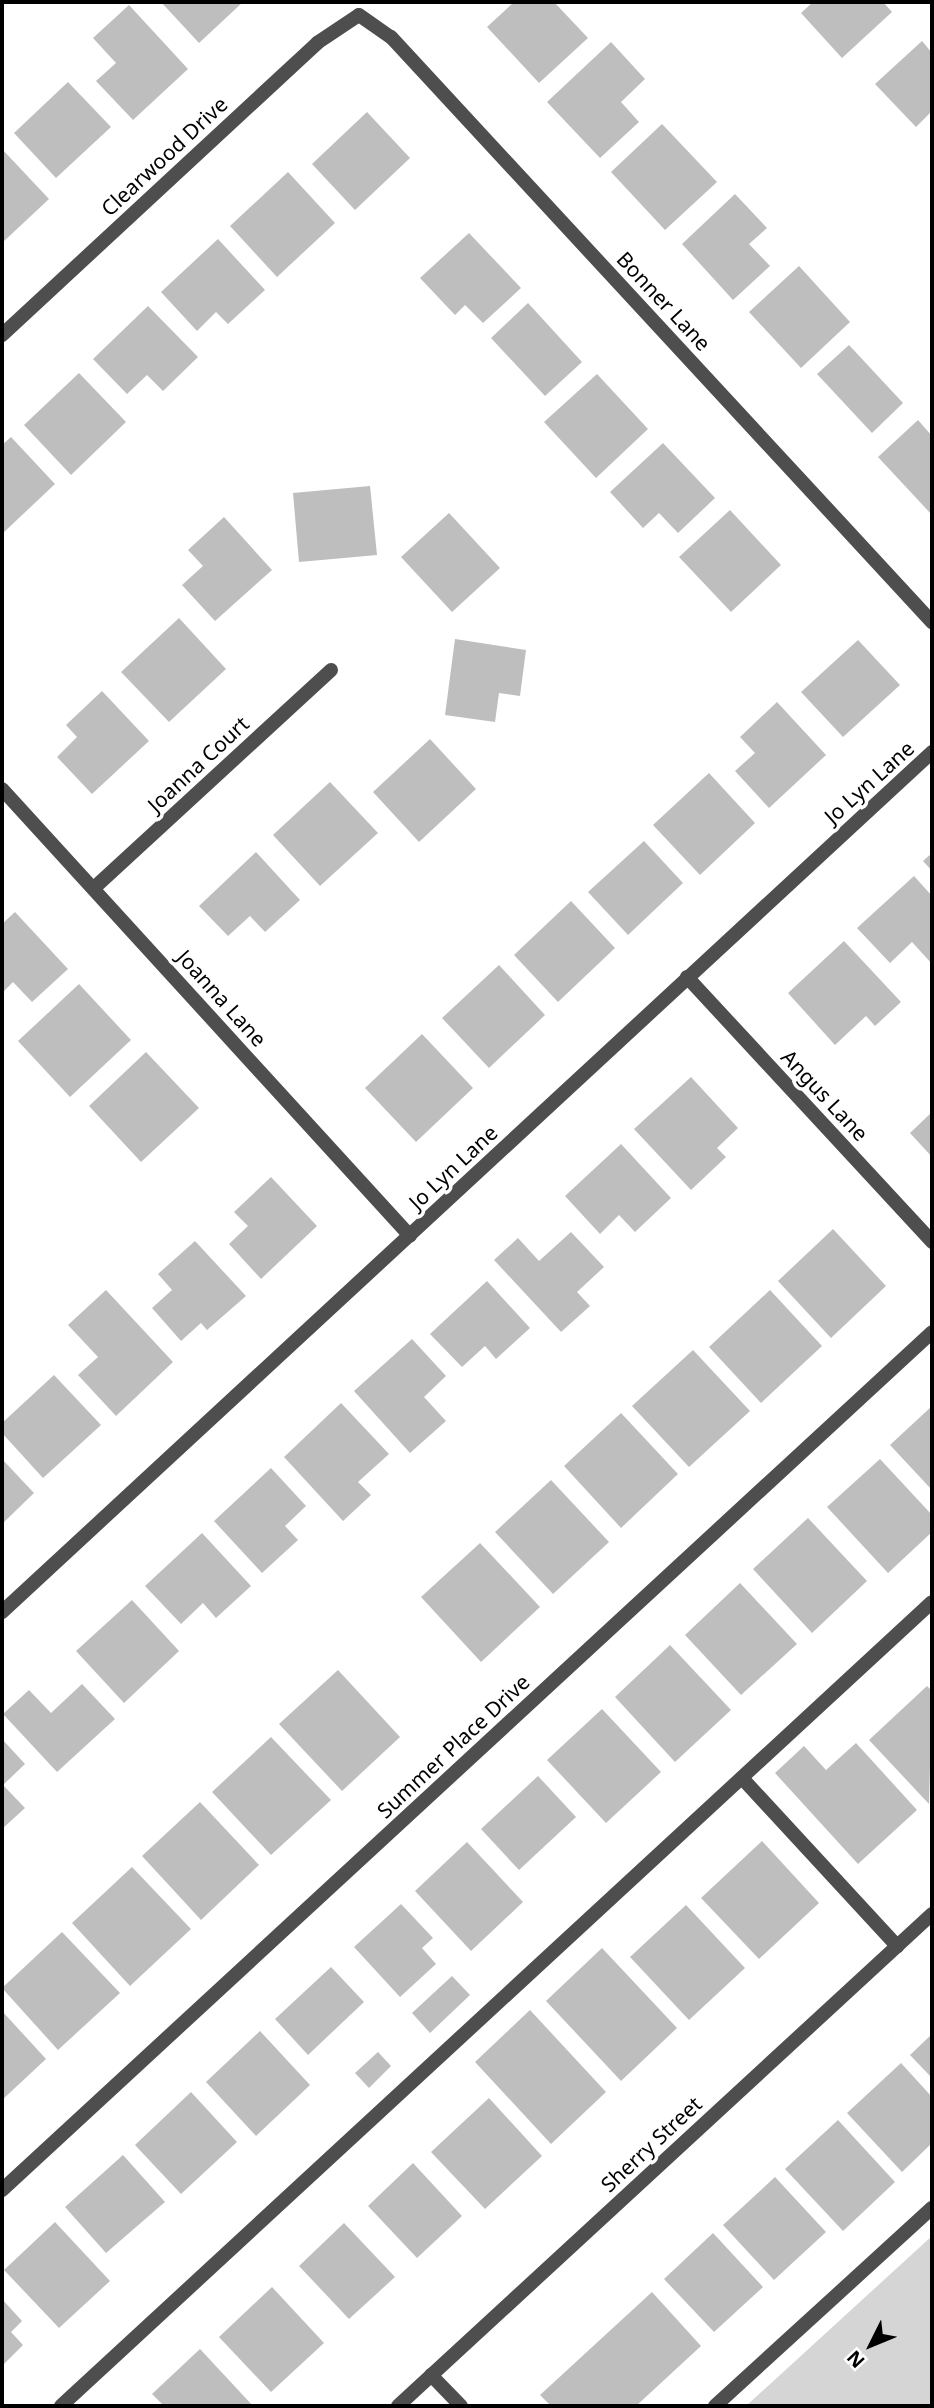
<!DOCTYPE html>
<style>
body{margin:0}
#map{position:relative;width:934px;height:2408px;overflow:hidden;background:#fff;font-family:"Noto Sans",sans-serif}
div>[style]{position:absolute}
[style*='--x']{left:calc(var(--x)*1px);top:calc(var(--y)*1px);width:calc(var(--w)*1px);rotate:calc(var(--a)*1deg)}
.green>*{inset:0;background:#d5d5d5}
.building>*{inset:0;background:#bebebe}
.lane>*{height:14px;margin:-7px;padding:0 7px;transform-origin:7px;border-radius:7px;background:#4e4e4e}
.street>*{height:14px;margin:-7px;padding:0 7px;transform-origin:7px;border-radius:7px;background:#4e4e4e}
span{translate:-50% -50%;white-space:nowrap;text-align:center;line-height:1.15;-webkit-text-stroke:7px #fff;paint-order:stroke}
.street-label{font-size:21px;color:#000}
.frame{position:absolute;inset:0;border:4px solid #000;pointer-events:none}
.north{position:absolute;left:836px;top:2310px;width:70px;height:70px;-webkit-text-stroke:5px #fff;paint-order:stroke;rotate:227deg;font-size:19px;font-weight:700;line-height:28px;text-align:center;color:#000}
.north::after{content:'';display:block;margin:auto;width:24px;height:32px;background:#000;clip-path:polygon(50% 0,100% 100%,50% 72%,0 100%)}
</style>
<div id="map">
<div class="green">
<i style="clip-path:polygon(932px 2236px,932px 2406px,746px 2406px)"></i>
</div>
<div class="building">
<i style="clip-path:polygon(161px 2px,243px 2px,199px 43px)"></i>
<i style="clip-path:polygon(514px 2px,554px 2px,588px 38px,539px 83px,487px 27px)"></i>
<i style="clip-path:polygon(813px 2px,883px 2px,892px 12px,842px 58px,801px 13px)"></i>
<i style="clip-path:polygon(129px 5px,188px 69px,133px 120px,96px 81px,116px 63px,93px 38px)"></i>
<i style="clip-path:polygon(922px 41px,932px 53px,932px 111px,916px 127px,875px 84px)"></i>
<i style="clip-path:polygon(611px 42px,645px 79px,621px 102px,639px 122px,600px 158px,547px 102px)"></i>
<i style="clip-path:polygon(68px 82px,111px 127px,56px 178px,14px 133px)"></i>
<i style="clip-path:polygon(367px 112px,410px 158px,355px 210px,312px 164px)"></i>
<i style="clip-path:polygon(662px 124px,717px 182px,665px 230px,611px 172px)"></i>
<i style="clip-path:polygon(2px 149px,49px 199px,2px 243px)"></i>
<i style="clip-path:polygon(288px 172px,335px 223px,277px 277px,230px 226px)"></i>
<i style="clip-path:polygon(735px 194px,767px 228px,749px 244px,770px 266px,733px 300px,682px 244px)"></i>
<i style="clip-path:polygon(469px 233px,521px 288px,483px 323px,465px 305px,455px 315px,420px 278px)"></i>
<i style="clip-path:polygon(218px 239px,265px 290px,228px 324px,216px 312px,197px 331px,161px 292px)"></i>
<i style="clip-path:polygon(799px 266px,850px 322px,801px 368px,749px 312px)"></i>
<i style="clip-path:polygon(528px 303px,582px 362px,545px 396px,491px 338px)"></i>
<i style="clip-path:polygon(148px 306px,198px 357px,163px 391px,147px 375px,127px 394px,93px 359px)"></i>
<i style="clip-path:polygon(849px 345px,903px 403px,872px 433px,817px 374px)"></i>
<i style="clip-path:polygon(79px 373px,126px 422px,71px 475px,24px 425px)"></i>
<i style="clip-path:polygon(597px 374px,648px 429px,596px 478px,544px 422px)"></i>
<i style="clip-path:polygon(918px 420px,932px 436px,932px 515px,878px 457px)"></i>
<i style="clip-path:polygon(11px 437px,55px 484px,2px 534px,2px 445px)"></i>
<i style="clip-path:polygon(663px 443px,715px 498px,678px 533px,659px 513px,643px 528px,610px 492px)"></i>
<i style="clip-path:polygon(370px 486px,377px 555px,299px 562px,293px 493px)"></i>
<i style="clip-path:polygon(730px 510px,781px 565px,731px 612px,679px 557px)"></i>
<i style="clip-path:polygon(449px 513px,500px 568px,452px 612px,401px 557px)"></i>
<i style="clip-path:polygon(224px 517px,272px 570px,215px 621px,182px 585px,203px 566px,188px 550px)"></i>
<i style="clip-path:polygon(179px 618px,226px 669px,169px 722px,121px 672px)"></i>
<i style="clip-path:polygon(455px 639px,526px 650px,520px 696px,499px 693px,495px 722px,445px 715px)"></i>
<i style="clip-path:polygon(858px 640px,900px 685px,843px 737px,801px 692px)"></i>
<i style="clip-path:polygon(102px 691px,149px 741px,92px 794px,57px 757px,77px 737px,66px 725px)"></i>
<i style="clip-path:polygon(777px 702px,826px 755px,769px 808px,735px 771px,755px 753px,740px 737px)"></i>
<i style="clip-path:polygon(430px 739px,476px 789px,419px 842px,373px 792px)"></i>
<i style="clip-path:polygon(709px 773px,755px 823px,700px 875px,653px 825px)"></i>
<i style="clip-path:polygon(330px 782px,378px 833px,320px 886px,273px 835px)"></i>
<i style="clip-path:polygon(644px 841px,683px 883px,628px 935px,588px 892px)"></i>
<i style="clip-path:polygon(256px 852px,300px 900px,265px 932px,250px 916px,228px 936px,199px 906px)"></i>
<i style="clip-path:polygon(932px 853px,932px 871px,923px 861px)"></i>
<i style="clip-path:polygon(914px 876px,932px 896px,932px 964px,912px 942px,890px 963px,857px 928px)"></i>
<i style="clip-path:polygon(571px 901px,615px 948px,558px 1002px,514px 955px)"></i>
<i style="clip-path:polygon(15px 912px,68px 969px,32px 1002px,13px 982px,2px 993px,2px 924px)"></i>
<i style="clip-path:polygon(844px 941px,901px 1002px,875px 1026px,866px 1016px,835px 1045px,788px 993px)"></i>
<i style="clip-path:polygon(499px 965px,545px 1015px,489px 1068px,442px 1018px)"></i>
<i style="clip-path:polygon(79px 984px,131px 1040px,70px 1097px,18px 1041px)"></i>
<i style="clip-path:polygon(422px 1034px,473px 1088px,416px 1142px,365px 1088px)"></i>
<i style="clip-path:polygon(146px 1052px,199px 1108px,141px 1162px,89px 1106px)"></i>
<i style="clip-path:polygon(691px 1077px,738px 1128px,717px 1148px,726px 1157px,691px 1190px,634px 1129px)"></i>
<i style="clip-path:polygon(932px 1112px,932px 1157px,910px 1133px)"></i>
<i style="clip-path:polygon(621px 1144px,671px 1198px,635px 1232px,619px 1215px,600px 1234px,565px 1196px)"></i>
<i style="clip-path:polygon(271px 1177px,317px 1226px,261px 1279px,229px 1244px,248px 1226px,234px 1212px)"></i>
<i style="clip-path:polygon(833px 1229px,886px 1286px,831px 1338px,778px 1281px)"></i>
<i style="clip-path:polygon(571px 1232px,604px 1267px,577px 1292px,590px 1306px,561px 1332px,494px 1260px,518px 1238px,539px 1261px)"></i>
<i style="clip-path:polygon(195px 1241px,246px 1296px,207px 1330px,201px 1323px,181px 1341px,152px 1308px,172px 1290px,158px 1274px)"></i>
<i style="clip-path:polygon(487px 1281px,530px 1328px,496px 1359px,485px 1346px,462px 1367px,430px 1334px)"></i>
<i style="clip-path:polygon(106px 1290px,173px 1362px,116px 1416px,78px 1375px,98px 1357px,68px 1325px)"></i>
<i style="clip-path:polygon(770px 1290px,822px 1346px,761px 1403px,709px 1347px)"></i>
<i style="clip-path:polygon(412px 1339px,446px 1376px,424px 1397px,446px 1421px,410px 1453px,354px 1391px)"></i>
<i style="clip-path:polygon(693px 1350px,750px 1411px,689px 1467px,632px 1406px)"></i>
<i style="clip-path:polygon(54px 1375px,101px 1425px,43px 1478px,2px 1433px,2px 1423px)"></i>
<i style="clip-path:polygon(341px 1403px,389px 1454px,358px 1482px,371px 1495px,343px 1521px,284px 1457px)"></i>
<i style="clip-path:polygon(932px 1406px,932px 1490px,890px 1445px)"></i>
<i style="clip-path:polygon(621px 1413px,678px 1474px,621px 1528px,564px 1466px)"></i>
<i style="clip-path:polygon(2px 1459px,34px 1493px,2px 1524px)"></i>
<i style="clip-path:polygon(880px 1459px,932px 1515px,932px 1532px,888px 1573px,827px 1507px)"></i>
<i style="clip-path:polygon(271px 1468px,306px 1506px,285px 1526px,298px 1540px,262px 1573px,214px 1521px)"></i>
<i style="clip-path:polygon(551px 1480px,609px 1542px,553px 1594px,495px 1532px)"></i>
<i style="clip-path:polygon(808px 1518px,867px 1581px,812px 1633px,753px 1569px)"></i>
<i style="clip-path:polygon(202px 1533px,251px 1586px,216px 1618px,203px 1603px,181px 1624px,145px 1586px)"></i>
<i style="clip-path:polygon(480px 1543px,540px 1607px,481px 1662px,421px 1597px)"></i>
<i style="clip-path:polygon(740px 1583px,797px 1644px,741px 1695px,685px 1635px)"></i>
<i style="clip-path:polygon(132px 1600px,179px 1651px,124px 1703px,76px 1651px)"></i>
<i style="clip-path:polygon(670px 1645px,731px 1710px,675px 1762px,615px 1697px)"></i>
<i style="clip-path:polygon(338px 1670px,400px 1737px,342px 1791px,279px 1724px)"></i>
<i style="clip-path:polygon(82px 1684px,115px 1719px,57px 1772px,3px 1714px,29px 1690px,51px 1713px)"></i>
<i style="clip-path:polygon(927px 1686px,932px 1691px,929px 1804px,869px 1740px)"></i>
<i style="clip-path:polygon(602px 1709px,661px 1772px,606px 1823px,547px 1760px)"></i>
<i style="clip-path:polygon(271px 1737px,331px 1800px,271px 1855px,212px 1792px)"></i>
<i style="clip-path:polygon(2px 1739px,25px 1764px,3px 1785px,25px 1808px,2px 1829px)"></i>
<i style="clip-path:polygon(856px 1743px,917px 1810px,858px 1864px,775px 1773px,804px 1746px,826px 1770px)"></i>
<i style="clip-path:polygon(538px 1776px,576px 1817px,519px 1870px,481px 1829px)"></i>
<i style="clip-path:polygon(200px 1802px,259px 1865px,201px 1920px,142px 1856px)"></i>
<i style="clip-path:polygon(762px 1841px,819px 1903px,759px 1959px,701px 1898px)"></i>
<i style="clip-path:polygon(467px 1842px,523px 1902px,471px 1951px,415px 1891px)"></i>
<i style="clip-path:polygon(132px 1867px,191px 1929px,130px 1986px,72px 1923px)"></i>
<i style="clip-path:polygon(401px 1904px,433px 1938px,422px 1948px,436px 1964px,400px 1997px,354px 1947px)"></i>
<i style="clip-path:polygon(686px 1905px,745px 1968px,689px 2020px,630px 1957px)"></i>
<i style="clip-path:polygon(62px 1932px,120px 1993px,58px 2050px,2px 1988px)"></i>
<i style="clip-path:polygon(602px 1948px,677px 2028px,621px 2081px,546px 2001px)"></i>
<i style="clip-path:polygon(331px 1967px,364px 2002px,308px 2055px,275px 2019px)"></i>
<i style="clip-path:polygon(452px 1976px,470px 1995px,430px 2033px,412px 2013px)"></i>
<i style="clip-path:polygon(530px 2010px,606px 2092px,551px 2144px,475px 2062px)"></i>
<i style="clip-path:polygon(2px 2011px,46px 2059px,2px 2100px)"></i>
<i style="clip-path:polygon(260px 2031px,310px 2085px,256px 2136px,206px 2082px)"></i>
<i style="clip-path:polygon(932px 2034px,932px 2078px,910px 2055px)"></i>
<i style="clip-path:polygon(378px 2052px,391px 2066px,369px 2088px,355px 2073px)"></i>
<i style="clip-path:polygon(901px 2063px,932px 2097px,932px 2143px,902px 2172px,847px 2113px)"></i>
<i style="clip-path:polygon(191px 2092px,237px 2142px,181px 2194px,135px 2145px)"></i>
<i style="clip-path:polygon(489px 2098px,542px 2156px,485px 2209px,431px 2152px)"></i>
<i style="clip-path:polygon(838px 2120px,895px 2182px,843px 2231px,785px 2169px)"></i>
<i style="clip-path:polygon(123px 2155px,165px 2202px,106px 2253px,65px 2207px)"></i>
<i style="clip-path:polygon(413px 2163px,462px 2216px,417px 2258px,368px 2206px)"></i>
<i style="clip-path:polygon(775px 2177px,826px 2232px,774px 2280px,723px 2225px)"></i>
<i style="clip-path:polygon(55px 2222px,110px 2281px,59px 2328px,4px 2270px)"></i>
<i style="clip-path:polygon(344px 2223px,395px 2277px,349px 2319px,299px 2266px)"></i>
<i style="clip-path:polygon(713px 2233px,763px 2287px,714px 2332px,664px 2279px)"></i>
<i style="clip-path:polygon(272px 2287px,324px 2343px,271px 2392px,219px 2337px)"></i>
<i style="clip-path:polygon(652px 2292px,701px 2346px,636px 2406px,551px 2406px,540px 2395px)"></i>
<i style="clip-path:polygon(2px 2299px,22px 2321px,11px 2332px,23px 2345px,2px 2366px)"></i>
<i style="clip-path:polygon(200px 2349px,253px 2406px,164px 2406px,152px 2394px)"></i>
</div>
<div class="lane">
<i style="--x:742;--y:1778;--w:229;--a:47.3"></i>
<i style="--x:61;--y:2406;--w:1185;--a:-42.71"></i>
<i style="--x:715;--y:2406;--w:294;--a:-42.4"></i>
</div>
<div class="street">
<i style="--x:2;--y:335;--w:430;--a:-42.8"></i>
<i style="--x:317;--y:43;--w:50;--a:-33.7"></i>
<i style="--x:359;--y:15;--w:39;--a:35"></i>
<i style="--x:391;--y:37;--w:797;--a:47.24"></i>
<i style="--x:2;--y:789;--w:605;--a:47.61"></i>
<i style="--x:94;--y:888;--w:322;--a:-42.6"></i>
<i style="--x:687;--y:977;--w:361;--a:47.2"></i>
<i style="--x:2;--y:1612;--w:1267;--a:-42.76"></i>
<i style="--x:2;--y:2190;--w:1265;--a:-42.69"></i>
<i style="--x:431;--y:2375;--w:43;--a:45.9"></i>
<i style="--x:398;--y:2406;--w:726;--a:-42.66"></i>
</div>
<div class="street-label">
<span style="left:164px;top:156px;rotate:-43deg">Clearwood Drive</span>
<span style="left:664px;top:301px;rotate:47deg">Bonner Lane</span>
<span style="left:198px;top:764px;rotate:-43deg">Joanna Court</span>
<span style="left:869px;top:782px;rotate:-42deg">Jo Lyn Lane</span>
<span style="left:222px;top:998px;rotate:48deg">Joanna Lane</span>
<span style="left:825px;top:1095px;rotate:47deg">Angus Lane</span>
<span style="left:453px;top:1167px;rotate:-43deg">Jo Lyn Lane</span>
<span style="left:453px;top:1746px;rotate:-43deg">Summer Place Drive</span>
<span style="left:651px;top:2144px;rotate:-43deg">Sherry Street</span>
</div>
<div class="frame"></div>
<div class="north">N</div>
</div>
